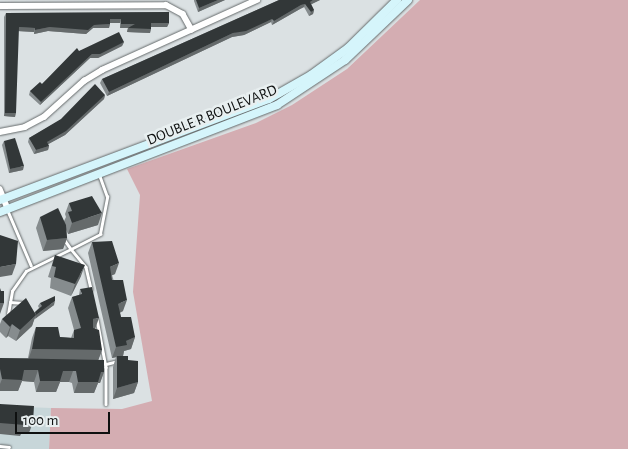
<!DOCTYPE html>
<style>
body{margin:0}
#map{position:relative;width:628px;height:449px;overflow:hidden;background:#dbe1e3;font-family:"Alegreya Sans",sans-serif}
div>[style]{position:absolute}
[style*='--x']{left:calc(var(--x)*1px);top:calc(var(--y)*1px);width:calc(var(--w)*1px);rotate:calc(var(--a)*1deg)}
.built>*{inset:0;background:#c7d6d9}
.green>*{inset:0;background:#d4adb2}
.roads{filter:drop-shadow(0 0 1px #656a6b) drop-shadow(0 0 1px #656a6b)}
.lane>*{height:2.5px;margin:-1.25px;padding:0 1.25px;transform-origin:1.25px;border-radius:1.25px;background:#fff}
.street>*{height:5.5px;margin:-2.75px;padding:0 2.75px;transform-origin:2.75px;border-radius:2.75px;background:#fff}
.secondary>*{height:8px;margin:-4px;padding:0 4px;transform-origin:4px;border-radius:4px;background:#d5f5fb}
.wall>*{inset:0;background:#868c8e}
.shaded-wall>*{inset:0;background:#656a6b}
.building>*{inset:0;background:#323738}
span{translate:-50% -50%;white-space:nowrap;text-align:center;line-height:1.15;-webkit-text-stroke:5px #e8eff0;paint-order:stroke}
.street-label{font-size:15px;color:#0e1010}
.scale{position:absolute;left:15px;top:412px;width:95px;height:22px;box-sizing:border-box;border:2px solid #0e1010;border-top:0;padding-left:6px;font-size:15px;line-height:18px;white-space:nowrap;color:#0e1010;-webkit-text-stroke:4px #e8eff0;paint-order:stroke}
</style>
<div id="map">
<div class="built">
<i style="clip-path:polygon(0 406px,51px 408px,49px 449px,0 449px)"></i>
</div>
<div class="green">
<i style="clip-path:polygon(420px 0,628px 0,628px 449px,49px 449px,51px 408px,122px 409px,152px 401px,133px 292px,140px 195px,127px 169px,256px 123px,292px 105px,347px 69px)"></i>
</div>
<div class="roads">
<div class="lane">
<i style="--x:8;--y:211;--w:59;--a:66.9"></i>
<i style="--x:64;--y:239;--w:12;--a:55"></i>
<i style="--x:71;--y:249;--w:33;--a:-27"></i>
<i style="--x:100;--y:234;--w:38;--a:-79"></i>
<i style="--x:107;--y:197;--w:23;--a:-110"></i>
<i style="--x:10;--y:302;--w:13;--a:4"></i>
<i style="--x:8;--y:314;--w:23;--a:-80"></i>
<i style="--x:12;--y:291;--w:24;--a:-55"></i>
<i style="--x:26;--y:271;--w:50;--a:-26.1"></i>
<i style="--x:71;--y:249;--w:23;--a:50"></i>
<i style="--x:86;--y:267;--w:23;--a:77"></i>
<i style="--x:97;--y:319;--w:49;--a:79.4"></i>
<i style="--x:106;--y:367;--w:37;--a:90"></i>
<i style="--x:106;--y:364;--w:12;--a:-14"></i>
<i style="--x:0;--y:446;--w:9;--a:6"></i>
</div>
<div class="street">
<i style="--x:0;--y:6;--w:166;--a:-0.3"></i>
<i style="--x:166;--y:5;--w:19;--a:28"></i>
<i style="--x:183;--y:14;--w:18;--a:61"></i>
<i style="--x:0;--y:132;--w:25;--a:-11"></i>
<i style="--x:25;--y:127;--w:21;--a:-28"></i>
<i style="--x:44;--y:117;--w:54;--a:-42"></i>
<i style="--x:84;--y:81;--w:21;--a:-31"></i>
<i style="--x:102;--y:70;--w:170;--a:-24.3"></i>
<i style="--x:0;--y:189;--w:22;--a:68"></i>
</div>
<div class="secondary">
<i style="--x:0;--y:200;--w:287;--a:-20.6"></i>
<i style="--x:269;--y:99;--w:48;--a:-29.7"></i>
<i style="--x:311;--y:75;--w:46;--a:-36.1"></i>
<i style="--x:348;--y:48;--w:69;--a:-44.4"></i>
<i style="--x:0;--y:212;--w:297;--a:-21.1"></i>
<i style="--x:277;--y:105;--w:82;--a:-33.5"></i>
<i style="--x:345;--y:60;--w:87;--a:-43.6"></i>
</div>
</div>
<div class="wall">
<i style="clip-path:polygon(194px 0,225px 0,198px 12px,194px 1px)"></i>
<i style="clip-path:polygon(279px 0,320px 0,311px 4px,314px 10px,313px 14px,309px 16px,304px 7px,300px 9px,272px 25px,271px 22px,244px 35px,232px 37px,107px 96px,100px 83px,102px 79px)"></i>
<i style="clip-path:polygon(169px 12px,169px 23px,167px 27px,151px 27px,150px 33px,127px 32px,128px 28px,120px 28px,120px 23px,110px 23px,109px 28px,93px 28px,86px 34px,48px 31px,34px 34px,34px 32px,18px 31px,15px 117px,4px 116px,4px 17px,6px 13px)"></i>
<i style="clip-path:polygon(124px 42px,122px 46px,98px 58px,90px 58px,40px 105px,29px 95px,30px 91px,42px 84px,79px 51px)"></i>
<i style="clip-path:polygon(105px 95px,104px 99px,65px 135px,48px 144px,49px 146px,48px 150px,34px 154px,28px 142px,29px 138px)"></i>
<i style="clip-path:polygon(4px 141px,23px 170px,9px 173px,2px 145px)"></i>
<i style="clip-path:polygon(69px 203px,98px 225px,68px 234px,66px 230px,67px 238px,63px 249px,43px 251px,36px 228px,40px 217px,64px 221px,66px 217px,65px 214px)"></i>
<i style="clip-path:polygon(92px 242px,115px 274px,112px 275px,123px 311px,120px 313px,121px 317px,135px 337px,131px 349px,124px 351px,123px 356px,128px 360px,138px 382px,134px 393px,113px 399px,113px 367px,116px 357px,112px 358px,88px 253px)"></i>
<i style="clip-path:polygon(55px 255px,81px 276px,71px 296px,50px 288px,51px 278px,48px 277px)"></i>
<i style="clip-path:polygon(80px 289px,102px 350px,98px 360px,104px 372px,100px 383px,98px 383px,94px 393px,74px 393px,72px 383px,69px 382px,60px 382px,56px 392px,36px 392px,34px 382px,22px 381px,18px 391px,0 391px,0 358px,28px 358px,32px 338px,36px 327px,60px 337px,71px 338px,74px 330px,68px 308px,72px 297px,79px 295px)"></i>
<i style="clip-path:polygon(40px 303px,54px 305px,34px 319px,32px 326px,16px 341px,8px 336px,6px 338px,0 332px,0 324px,2px 319px,35px 312px,39px 308px,38px 306px)"></i>
</div>
<div class="shaded-wall">
<i style="clip-path:polygon(218px 0,225px 0,198px 12px,199px 8px)"></i>
<i style="clip-path:polygon(313px 0,320px 0,308px 6px,310px 2px)"></i>
<i style="clip-path:polygon(305px 4px,304px 7px,300px 9px,272px 25px,274px 21px,301px 5px)"></i>
<i style="clip-path:polygon(314px 10px,313px 14px,309px 16px,311px 12px)"></i>
<i style="clip-path:polygon(110px 19px,121px 19px,120px 23px,109px 23px)"></i>
<i style="clip-path:polygon(272px 19px,271px 22px,244px 35px,232px 37px,107px 96px,109px 92px,233px 33px)"></i>
<i style="clip-path:polygon(151px 23px,169px 23px,167px 27px,150px 27px)"></i>
<i style="clip-path:polygon(110px 24px,109px 28px,93px 28px,86px 34px,48px 31px,34px 34px,35px 30px,50px 27px)"></i>
<i style="clip-path:polygon(121px 24px,135px 24px,151px 29px,150px 33px,127px 32px,128px 28px,120px 28px)"></i>
<i style="clip-path:polygon(19px 27px,35px 28px,34px 32px,17px 31px)"></i>
<i style="clip-path:polygon(124px 42px,122px 46px,98px 58px,90px 58px,40px 105px,41px 102px,92px 54px)"></i>
<i style="clip-path:polygon(105px 95px,104px 99px,65px 135px,45px 146px,47px 142px)"></i>
<i style="clip-path:polygon(5px 113px,16px 113px,15px 117px,4px 116px)"></i>
<i style="clip-path:polygon(49px 146px,48px 150px,34px 154px,36px 150px)"></i>
<i style="clip-path:polygon(24px 166px,23px 170px,9px 173px,10px 169px)"></i>
<i style="clip-path:polygon(102px 213px,98px 225px,68px 234px,72px 223px)"></i>
<i style="clip-path:polygon(67px 238px,63px 249px,43px 251px,47px 240px)"></i>
<i style="clip-path:polygon(119px 263px,115px 274px,106px 278px,110px 267px)"></i>
<i style="clip-path:polygon(16px 264px,12px 275px,0 277px,0 267px)"></i>
<i style="clip-path:polygon(85px 265px,81px 276px,71px 296px,75px 284px)"></i>
<i style="clip-path:polygon(127px 300px,123px 311px,114px 315px,118px 304px)"></i>
<i style="clip-path:polygon(55px 301px,54px 305px,35px 319px,36px 315px)"></i>
<i style="clip-path:polygon(0 303px,4px 303px,0 314px)"></i>
<i style="clip-path:polygon(36px 315px,32px 326px,16px 341px,20px 330px)"></i>
<i style="clip-path:polygon(99px 318px,95px 329px,89px 330px,93px 319px)"></i>
<i style="clip-path:polygon(12px 324px,8px 336px,6px 338px,10px 327px)"></i>
<i style="clip-path:polygon(135px 337px,131px 349px,124px 351px,123px 356px,112px 358px,116px 347px,126px 341px)"></i>
<i style="clip-path:polygon(32px 349px,102px 350px,98px 361px,28px 360px)"></i>
<i style="clip-path:polygon(24px 370px,38px 370px,34px 382px,22px 381px,18px 391px,0 391px,0 384px,2px 379px)"></i>
<i style="clip-path:polygon(63px 371px,73px 371px,69px 382px,60px 382px,56px 392px,36px 392px,40px 381px)"></i>
<i style="clip-path:polygon(101px 372px,104px 372px,100px 383px,98px 383px,94px 393px,74px 393px,78px 382px)"></i>
<i style="clip-path:polygon(138px 382px,134px 393px,113px 399px,117px 388px)"></i>
<i style="clip-path:polygon(25px 421px,33px 422px,29px 433px,22px 432px,20px 436px,0 434px,0 423px)"></i>
</div>
<div class="building">
<i style="clip-path:polygon(196px 0,218px 0,199px 8px)"></i>
<i style="clip-path:polygon(279px 0,313px 0,310px 2px,314px 10px,311px 12px,305px 4px,301px 5px,274px 21px,272px 19px,246px 31px,233px 33px,109px 92px,102px 79px)"></i>
<i style="clip-path:polygon(169px 12px,169px 23px,151px 23px,151px 29px,128px 28px,135px 24px,121px 24px,121px 19px,110px 19px,110px 24px,94px 25px,88px 30px,50px 27px,35px 30px,35px 28px,19px 27px,16px 113px,5px 113px,6px 13px)"></i>
<i style="clip-path:polygon(119px 32px,124px 42px,100px 54px,92px 54px,41px 102px,30px 91px,40px 82px,42px 84px,77px 48px,79px 51px)"></i>
<i style="clip-path:polygon(95px 84px,105px 95px,66px 131px,47px 142px,49px 146px,36px 150px,29px 138px,61px 119px)"></i>
<i style="clip-path:polygon(15px 138px,24px 166px,10px 169px,4px 141px)"></i>
<i style="clip-path:polygon(92px 196px,102px 213px,72px 223px,68px 212px,72px 211px,69px 203px)"></i>
<i style="clip-path:polygon(58px 208px,66px 225px,67px 238px,47px 240px,40px 217px)"></i>
<i style="clip-path:polygon(0 235px,18px 241px,16px 264px,0 267px)"></i>
<i style="clip-path:polygon(112px 241px,119px 263px,110px 267px,112px 280px,123px 280px,127px 300px,118px 304px,121px 317px,131px 317px,135px 337px,126px 341px,127px 345px,116px 347px,92px 242px)"></i>
<i style="clip-path:polygon(55px 255px,85px 265px,75px 284px,54px 277px,56px 267px,52px 266px)"></i>
<i style="clip-path:polygon(92px 287px,99px 318px,93px 319px,93px 328px,99px 330px,102px 350px,32px 349px,36px 327px,58px 327px,60px 337px,74px 338px,74px 330px,81px 328px,72px 297px,82px 294px,80px 289px)"></i>
<i style="clip-path:polygon(0 288px,1px 291px,4px 291px,4px 303px,0 303px)"></i>
<i style="clip-path:polygon(55px 296px,55px 301px,36px 315px,35px 312px,42px 306px,40px 303px)"></i>
<i style="clip-path:polygon(26px 298px,36px 315px,20px 330px,12px 324px,10px 327px,2px 319px)"></i>
<i style="clip-path:polygon(117px 356px,128px 356px,128px 360px,138px 361px,138px 382px,117px 388px)"></i>
<i style="clip-path:polygon(0 358px,104px 360px,104px 372px,101px 372px,98px 382px,78px 382px,76px 371px,63px 371px,60px 381px,40px 381px,38px 370px,24px 370px,22px 380px,2px 379px,0 369px)"></i>
<i style="clip-path:polygon(0 404px,34px 406px,33px 422px,25px 421px,25px 425px,0 423px)"></i>
</div>
<div class="street-label">
<span style="left:212px;top:115px;rotate:-22deg">DOUBLE R BOULEVARD</span>
</div>
<div class="scale">100 m</div>
</div>
